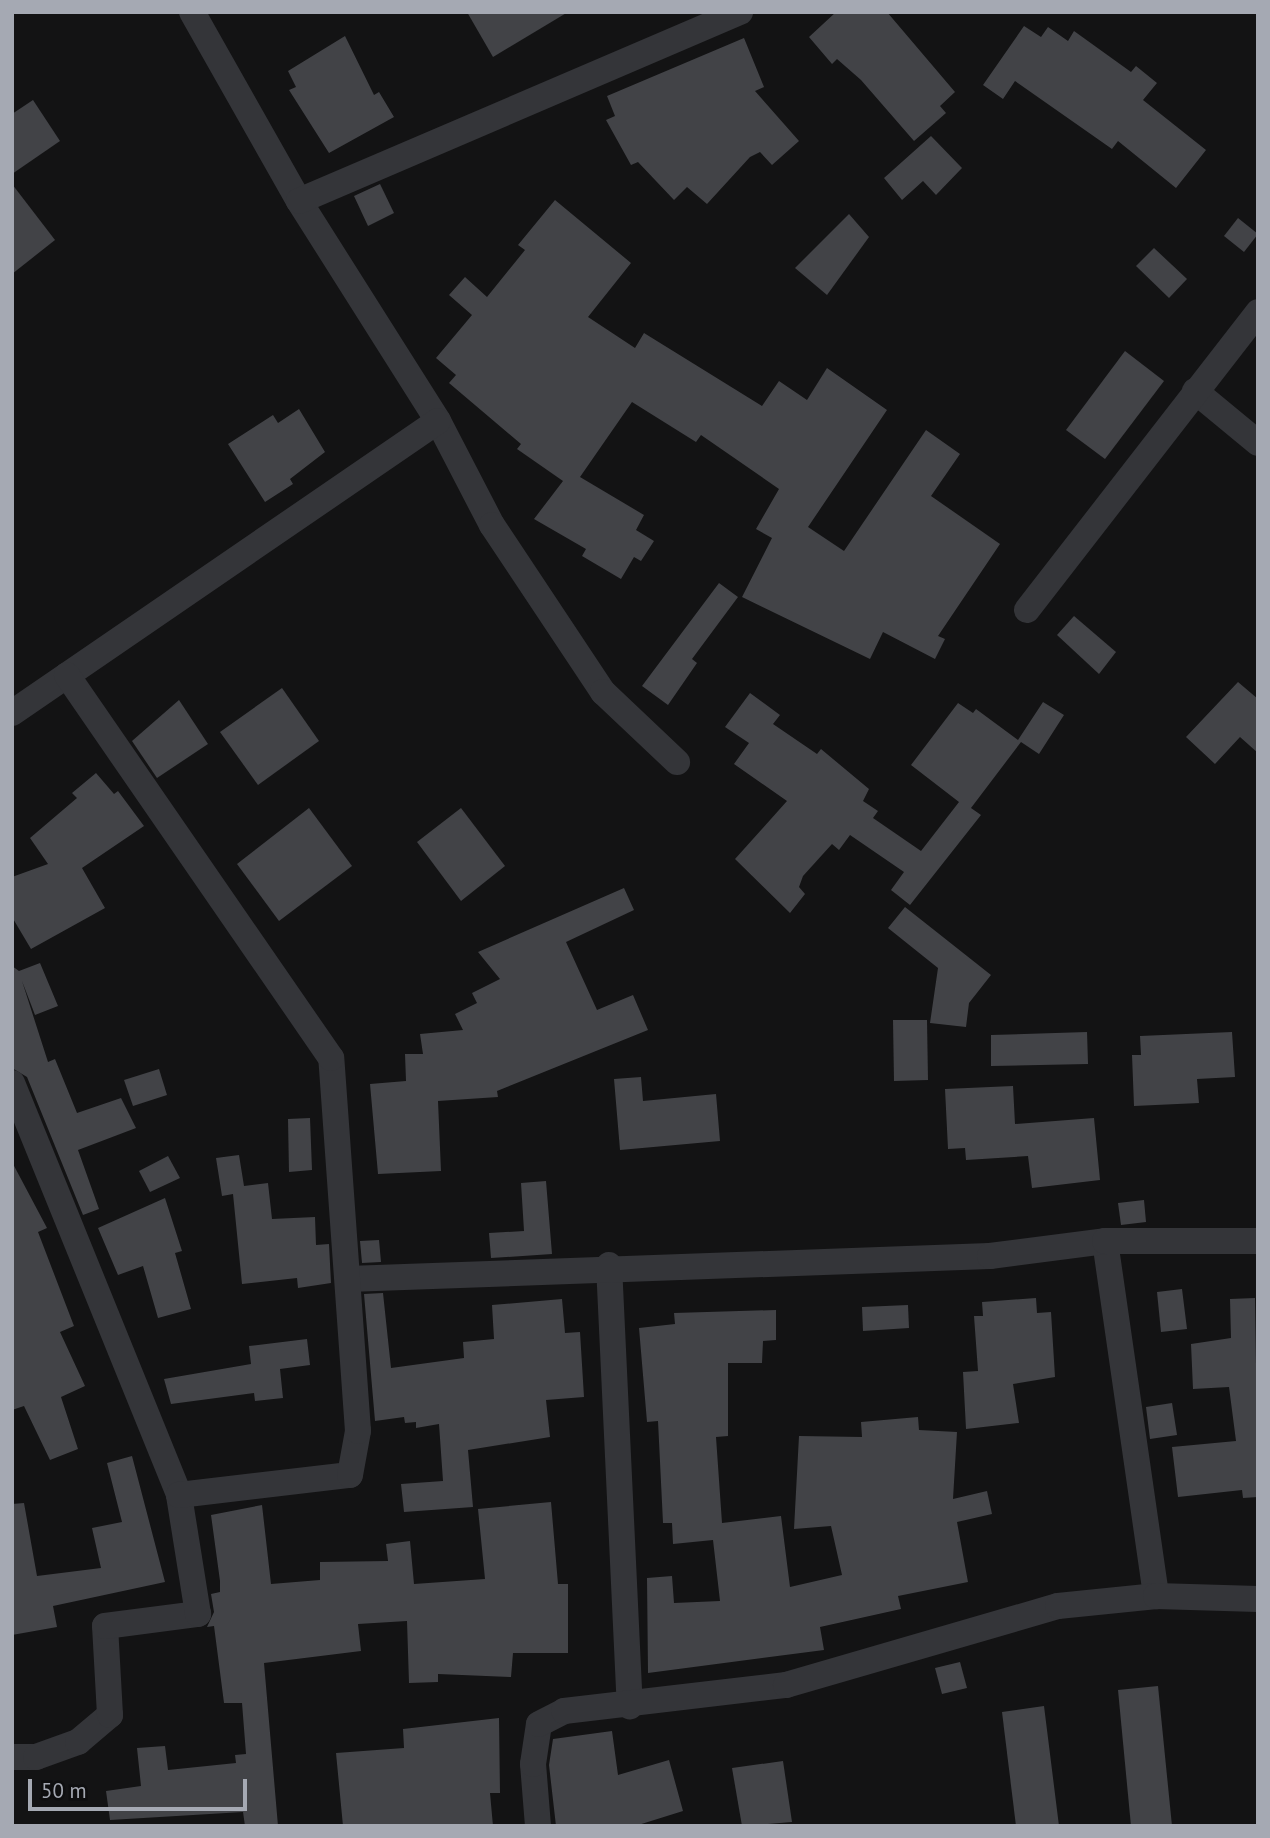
<!DOCTYPE html>
<style>
body{margin:0}
#map{position:relative;width:1270px;height:1838px;overflow:hidden;background:#131314;font-family:"PT Sans",sans-serif}
div>[style]{position:absolute}
[style*='--x']{left:calc(var(--x)*1px);top:calc(var(--y)*1px);width:calc(var(--w)*1px);rotate:calc(var(--a)*1deg)}
.building>*{inset:0;background:#424347}
.minor>*{height:26px;margin:-13px;padding:0 13px;transform-origin:13px;border-radius:13px;background:#343539}
span{translate:-50% -50%;white-space:nowrap;text-align:center;line-height:1.15;-webkit-text-stroke:5px #0e0e0f;paint-order:stroke}
.frame{position:absolute;inset:0;border:14px solid #a5a9b3;pointer-events:none}
.scale{position:absolute;left:28px;top:1779px;width:219px;height:32px;box-sizing:border-box;border:4px solid #a5a9b3;border-top:0;padding-left:9px;font-size:21px;line-height:24px;white-space:nowrap;color:#a5a9b3;-webkit-text-stroke:5px #0e0e0f;paint-order:stroke}
</style>
<div id="map">
<div class="building">
<i style="clip-path:polygon(467px 12px,568px 12px,493px 57px)"></i>
<i style="clip-path:polygon(836px 12px,887px 12px,955px 92px,940px 106px,946px 113px,914px 141px,861px 80px,837px 59px,832px 64px,809px 37px)"></i>
<i style="clip-path:polygon(1024px 26px,1041px 37px,1048px 27px,1068px 41px,1074px 31px,1131px 72px,1136px 66px,1157px 83px,1143px 100px,1206px 150px,1176px 188px,1118px 141px,1112px 149px,1015px 81px,1003px 99px,983px 85px)"></i>
<i style="clip-path:polygon(345px 36px,374px 95px,379px 92px,394px 117px,329px 153px,289px 90px,296px 87px,288px 71px)"></i>
<i style="clip-path:polygon(744px 38px,764px 87px,755px 91px,799px 141px,772px 165px,760px 152px,750px 157px,707px 204px,687px 187px,674px 200px,638px 162px,631px 165px,606px 120px,615px 116px,607px 96px)"></i>
<i style="clip-path:polygon(33px 100px,60px 141px,12px 174px,12px 114px)"></i>
<i style="clip-path:polygon(931px 136px,962px 168px,936px 195px,923px 181px,902px 200px,884px 178px)"></i>
<i style="clip-path:polygon(12px 184px,55px 240px,12px 274px)"></i>
<i style="clip-path:polygon(380px 184px,394px 213px,368px 226px,354px 196px)"></i>
<i style="clip-path:polygon(555px 200px,631px 263px,588px 317px,635px 348px,644px 333px,762px 406px,779px 381px,807px 400px,827px 368px,887px 410px,808px 527px,844px 551px,926px 430px,960px 454px,931px 496px,1000px 544px,938px 636px,945px 639px,935px 659px,883px 632px,870px 659px,742px 597px,772px 538px,756px 529px,779px 489px,701px 435px,696px 442px,632px 402px,580px 477px,644px 515px,636px 530px,654px 541px,641px 561px,634px 557px,621px 579px,582px 556px,586px 549px,534px 519px,563px 481px,517px 449px,521px 444px,449px 383px,456px 375px,436px 358px,472px 315px,449px 295px,465px 277px,487px 297px,525px 250px,518px 245px)"></i>
<i style="clip-path:polygon(849px 214px,869px 237px,827px 295px,795px 268px)"></i>
<i style="clip-path:polygon(1238px 218px,1258px 234px,1244px 252px,1224px 236px)"></i>
<i style="clip-path:polygon(1154px 248px,1187px 279px,1169px 298px,1136px 266px)"></i>
<i style="clip-path:polygon(1125px 351px,1164px 381px,1105px 459px,1066px 430px)"></i>
<i style="clip-path:polygon(299px 409px,325px 452px,290px 479px,293px 484px,265px 502px,228px 444px,273px 415px,278px 423px)"></i>
<i style="clip-path:polygon(719px 583px,738px 597px,692px 659px,697px 663px,668px 705px,642px 686px)"></i>
<i style="clip-path:polygon(1074px 616px,1116px 652px,1099px 674px,1057px 635px)"></i>
<i style="clip-path:polygon(1238px 682px,1258px 699px,1258px 753px,1240px 737px,1215px 764px,1186px 737px)"></i>
<i style="clip-path:polygon(282px 688px,319px 741px,258px 785px,220px 732px)"></i>
<i style="clip-path:polygon(750px 693px,780px 715px,773px 724px,817px 754px,821px 749px,869px 789px,863px 801px,878px 811px,873px 818px,921px 851px,959px 802px,911px 765px,958px 703px,973px 713px,976px 709px,1018px 740px,1043px 702px,1064px 715px,1039px 754px,1021px 742px,971px 808px,981px 815px,910px 905px,891px 890px,904px 872px,850px 835px,839px 850px,832px 844px,803px 876px,799px 887px,805px 894px,790px 913px,735px 859px,787px 801px,734px 764px,749px 743px,725px 727px)"></i>
<i style="clip-path:polygon(179px 700px,208px 744px,157px 778px,132px 741px)"></i>
<i style="clip-path:polygon(96px 773px,114px 794px,118px 791px,144px 826px,82px 868px,105px 908px,31px 949px,12px 917px,12px 877px,48px 864px,30px 838px,77px 798px,72px 793px)"></i>
<i style="clip-path:polygon(309px 808px,352px 866px,279px 921px,237px 864px)"></i>
<i style="clip-path:polygon(461px 808px,505px 866px,461px 901px,417px 842px)"></i>
<i style="clip-path:polygon(624px 888px,634px 910px,566px 942px,597px 1010px,633px 995px,648px 1030px,497px 1091px,498px 1097px,438px 1101px,441px 1171px,378px 1174px,370px 1084px,406px 1081px,405px 1054px,423px 1054px,420px 1034px,463px 1030px,455px 1014px,477px 1003px,472px 993px,500px 979px,478px 952px)"></i>
<i style="clip-path:polygon(905px 907px,991px 975px,969px 1003px,966px 1027px,930px 1023px,938px 968px,888px 928px)"></i>
<i style="clip-path:polygon(40px 963px,58px 1006px,35px 1015px,22px 981px,48px 1062px,55px 1059px,77px 1113px,121px 1098px,136px 1128px,78px 1150px,99px 1209px,83px 1215px,27px 1077px,12px 1068px,12px 966px,19px 971px)"></i>
<i style="clip-path:polygon(893px 1020px,927px 1020px,928px 1080px,894px 1081px)"></i>
<i style="clip-path:polygon(1087px 1032px,1088px 1064px,991px 1066px,991px 1035px)"></i>
<i style="clip-path:polygon(1232px 1032px,1235px 1077px,1197px 1079px,1199px 1103px,1134px 1106px,1132px 1055px,1141px 1055px,1140px 1036px)"></i>
<i style="clip-path:polygon(159px 1069px,167px 1095px,133px 1106px,124px 1080px)"></i>
<i style="clip-path:polygon(641px 1077px,643px 1101px,716px 1094px,720px 1141px,620px 1150px,614px 1079px)"></i>
<i style="clip-path:polygon(1013px 1086px,1015px 1124px,1094px 1118px,1100px 1180px,1032px 1188px,1028px 1156px,966px 1160px,965px 1148px,948px 1149px,945px 1089px)"></i>
<i style="clip-path:polygon(310px 1118px,312px 1170px,289px 1172px,288px 1119px)"></i>
<i style="clip-path:polygon(239px 1155px,244px 1186px,268px 1183px,272px 1219px,315px 1217px,316px 1245px,329px 1244px,331px 1283px,298px 1288px,297px 1278px,242px 1284px,233px 1194px,222px 1196px,216px 1158px)"></i>
<i style="clip-path:polygon(168px 1156px,180px 1178px,150px 1192px,139px 1171px)"></i>
<i style="clip-path:polygon(12px 1162px,47px 1228px,38px 1232px,74px 1326px,60px 1332px,85px 1386px,61px 1397px,78px 1449px,50px 1460px,24px 1406px,12px 1410px)"></i>
<i style="clip-path:polygon(546px 1181px,552px 1254px,491px 1258px,489px 1233px,524px 1231px,521px 1183px)"></i>
<i style="clip-path:polygon(165px 1198px,182px 1251px,175px 1253px,191px 1309px,158px 1318px,143px 1266px,118px 1275px,98px 1228px)"></i>
<i style="clip-path:polygon(1144px 1200px,1146px 1222px,1121px 1225px,1118px 1203px)"></i>
<i style="clip-path:polygon(379px 1240px,381px 1262px,362px 1263px,360px 1241px)"></i>
<i style="clip-path:polygon(1182px 1289px,1187px 1329px,1161px 1332px,1157px 1292px)"></i>
<i style="clip-path:polygon(383px 1293px,391px 1368px,464px 1358px,463px 1342px,494px 1339px,492px 1305px,562px 1299px,565px 1333px,580px 1332px,584px 1397px,546px 1400px,550px 1437px,468px 1450px,473px 1507px,404px 1512px,401px 1484px,443px 1481px,439px 1424px,416px 1428px,416px 1422px,405px 1423px,404px 1417px,375px 1421px,364px 1294px)"></i>
<i style="clip-path:polygon(1036px 1298px,1037px 1313px,1051px 1312px,1055px 1377px,1013px 1384px,1019px 1423px,966px 1429px,963px 1372px,978px 1371px,974px 1316px,983px 1316px,982px 1302px)"></i>
<i style="clip-path:polygon(1255px 1298px,1258px 1497px,1243px 1498px,1242px 1490px,1178px 1497px,1172px 1447px,1236px 1441px,1229px 1387px,1193px 1389px,1191px 1344px,1231px 1338px,1230px 1299px)"></i>
<i style="clip-path:polygon(908px 1305px,909px 1328px,863px 1331px,862px 1307px)"></i>
<i style="clip-path:polygon(776px 1310px,776px 1340px,763px 1341px,762px 1363px,728px 1363px,728px 1436px,716px 1437px,722px 1523px,781px 1516px,790px 1587px,842px 1575px,831px 1526px,794px 1529px,799px 1436px,862px 1437px,861px 1422px,918px 1417px,919px 1430px,957px 1432px,953px 1499px,987px 1491px,992px 1514px,957px 1522px,968px 1582px,898px 1596px,901px 1609px,820px 1627px,824px 1650px,648px 1673px,647px 1578px,672px 1576px,674px 1603px,720px 1601px,713px 1540px,673px 1544px,672px 1523px,663px 1523px,658px 1421px,647px 1422px,639px 1328px,675px 1324px,674px 1313px)"></i>
<i style="clip-path:polygon(307px 1339px,310px 1365px,280px 1369px,283px 1398px,255px 1401px,254px 1393px,171px 1404px,164px 1379px,251px 1364px,249px 1346px)"></i>
<i style="clip-path:polygon(1172px 1403px,1177px 1435px,1150px 1439px,1146px 1407px)"></i>
<i style="clip-path:polygon(132px 1456px,165px 1582px,53px 1606px,57px 1627px,12px 1635px,12px 1504px,24px 1503px,37px 1576px,101px 1568px,92px 1528px,122px 1522px,107px 1463px)"></i>
<i style="clip-path:polygon(551px 1502px,558px 1584px,568px 1584px,568px 1653px,513px 1653px,511px 1677px,438px 1674px,438px 1682px,409px 1683px,407px 1621px,358px 1624px,361px 1651px,264px 1663px,278px 1826px,245px 1826px,243px 1812px,110px 1820px,106px 1791px,141px 1786px,137px 1748px,165px 1746px,168px 1770px,236px 1763px,235px 1755px,246px 1754px,242px 1703px,224px 1703px,214px 1626px,207px 1627px,214px 1612px,211px 1594px,220px 1592px,220px 1581px,211px 1515px,262px 1505px,271px 1584px,320px 1580px,320px 1562px,388px 1561px,386px 1544px,410px 1541px,414px 1584px,485px 1579px,478px 1509px)"></i>
<i style="clip-path:polygon(960px 1662px,967px 1688px,942px 1694px,935px 1668px)"></i>
<i style="clip-path:polygon(1158px 1686px,1172px 1826px,1131px 1826px,1118px 1690px)"></i>
<i style="clip-path:polygon(1044px 1706px,1059px 1826px,1016px 1826px,1002px 1712px)"></i>
<i style="clip-path:polygon(499px 1718px,500px 1793px,490px 1793px,493px 1826px,343px 1826px,336px 1753px,404px 1748px,403px 1729px)"></i>
<i style="clip-path:polygon(612px 1731px,618px 1775px,669px 1760px,683px 1811px,635px 1826px,556px 1826px,549px 1765px,553px 1739px)"></i>
<i style="clip-path:polygon(783px 1761px,792px 1822px,742px 1826px,732px 1768px)"></i>
</div>
<div class="minor">
<i style="--x:192;--y:12;--w:217;--a:60.5"></i>
<i style="--x:299;--y:201;--w:260;--a:57.7"></i>
<i style="--x:438;--y:421;--w:117;--a:62.6"></i>
<i style="--x:492;--y:525;--w:201;--a:56.4"></i>
<i style="--x:603;--y:692;--w:102;--a:43.4"></i>
<i style="--x:299;--y:201;--w:480;--a:-23.2"></i>
<i style="--x:1195;--y:391;--w:82;--a:39.5"></i>
<i style="--x:1027;--y:610;--w:377;--a:-52.2"></i>
<i style="--x:12;--y:713;--w:516;--a:-34.43"></i>
<i style="--x:12;--y:1083;--w:445;--a:67.9"></i>
<i style="--x:1105;--y:1241;--w:359;--a:81.8"></i>
<i style="--x:609;--y:1265;--w:442;--a:87.3"></i>
<i style="--x:348;--y:1279;--w:642;--a:-2.05"></i>
<i style="--x:990;--y:1256;--w:116;--a:-7.4"></i>
<i style="--x:1105;--y:1241;--w:153;--a:0"></i>
<i style="--x:12;--y:1757;--w:24;--a:0"></i>
<i style="--x:36;--y:1757;--w:45;--a:-19.7"></i>
<i style="--x:78;--y:1742;--w:42;--a:-40.2"></i>
<i style="--x:110;--y:1715;--w:89;--a:-93.2"></i>
<i style="--x:105;--y:1626;--w:94;--a:-7.4"></i>
<i style="--x:198;--y:1614;--w:121;--a:-99.1"></i>
<i style="--x:179;--y:1495;--w:172;--a:-6.7"></i>
<i style="--x:350;--y:1475;--w:45;--a:-79.7"></i>
<i style="--x:358;--y:1431;--w:374;--a:-94.1"></i>
<i style="--x:331;--y:1058;--w:465;--a:-124.6"></i>
<i style="--x:538;--y:1826;--w:62;--a:-94.6"></i>
<i style="--x:533;--y:1764;--w:40;--a:-81.5"></i>
<i style="--x:539;--y:1724;--w:28;--a:-27"></i>
<i style="--x:564;--y:1711;--w:224;--a:-6.7"></i>
<i style="--x:786;--y:1685;--w:283;--a:-16.2"></i>
<i style="--x:1058;--y:1606;--w:99;--a:-5.8"></i>
<i style="--x:1156;--y:1596;--w:102;--a:1.7"></i>
</div>
<div class="frame"></div>
<div class="scale">50 m</div>
</div>
